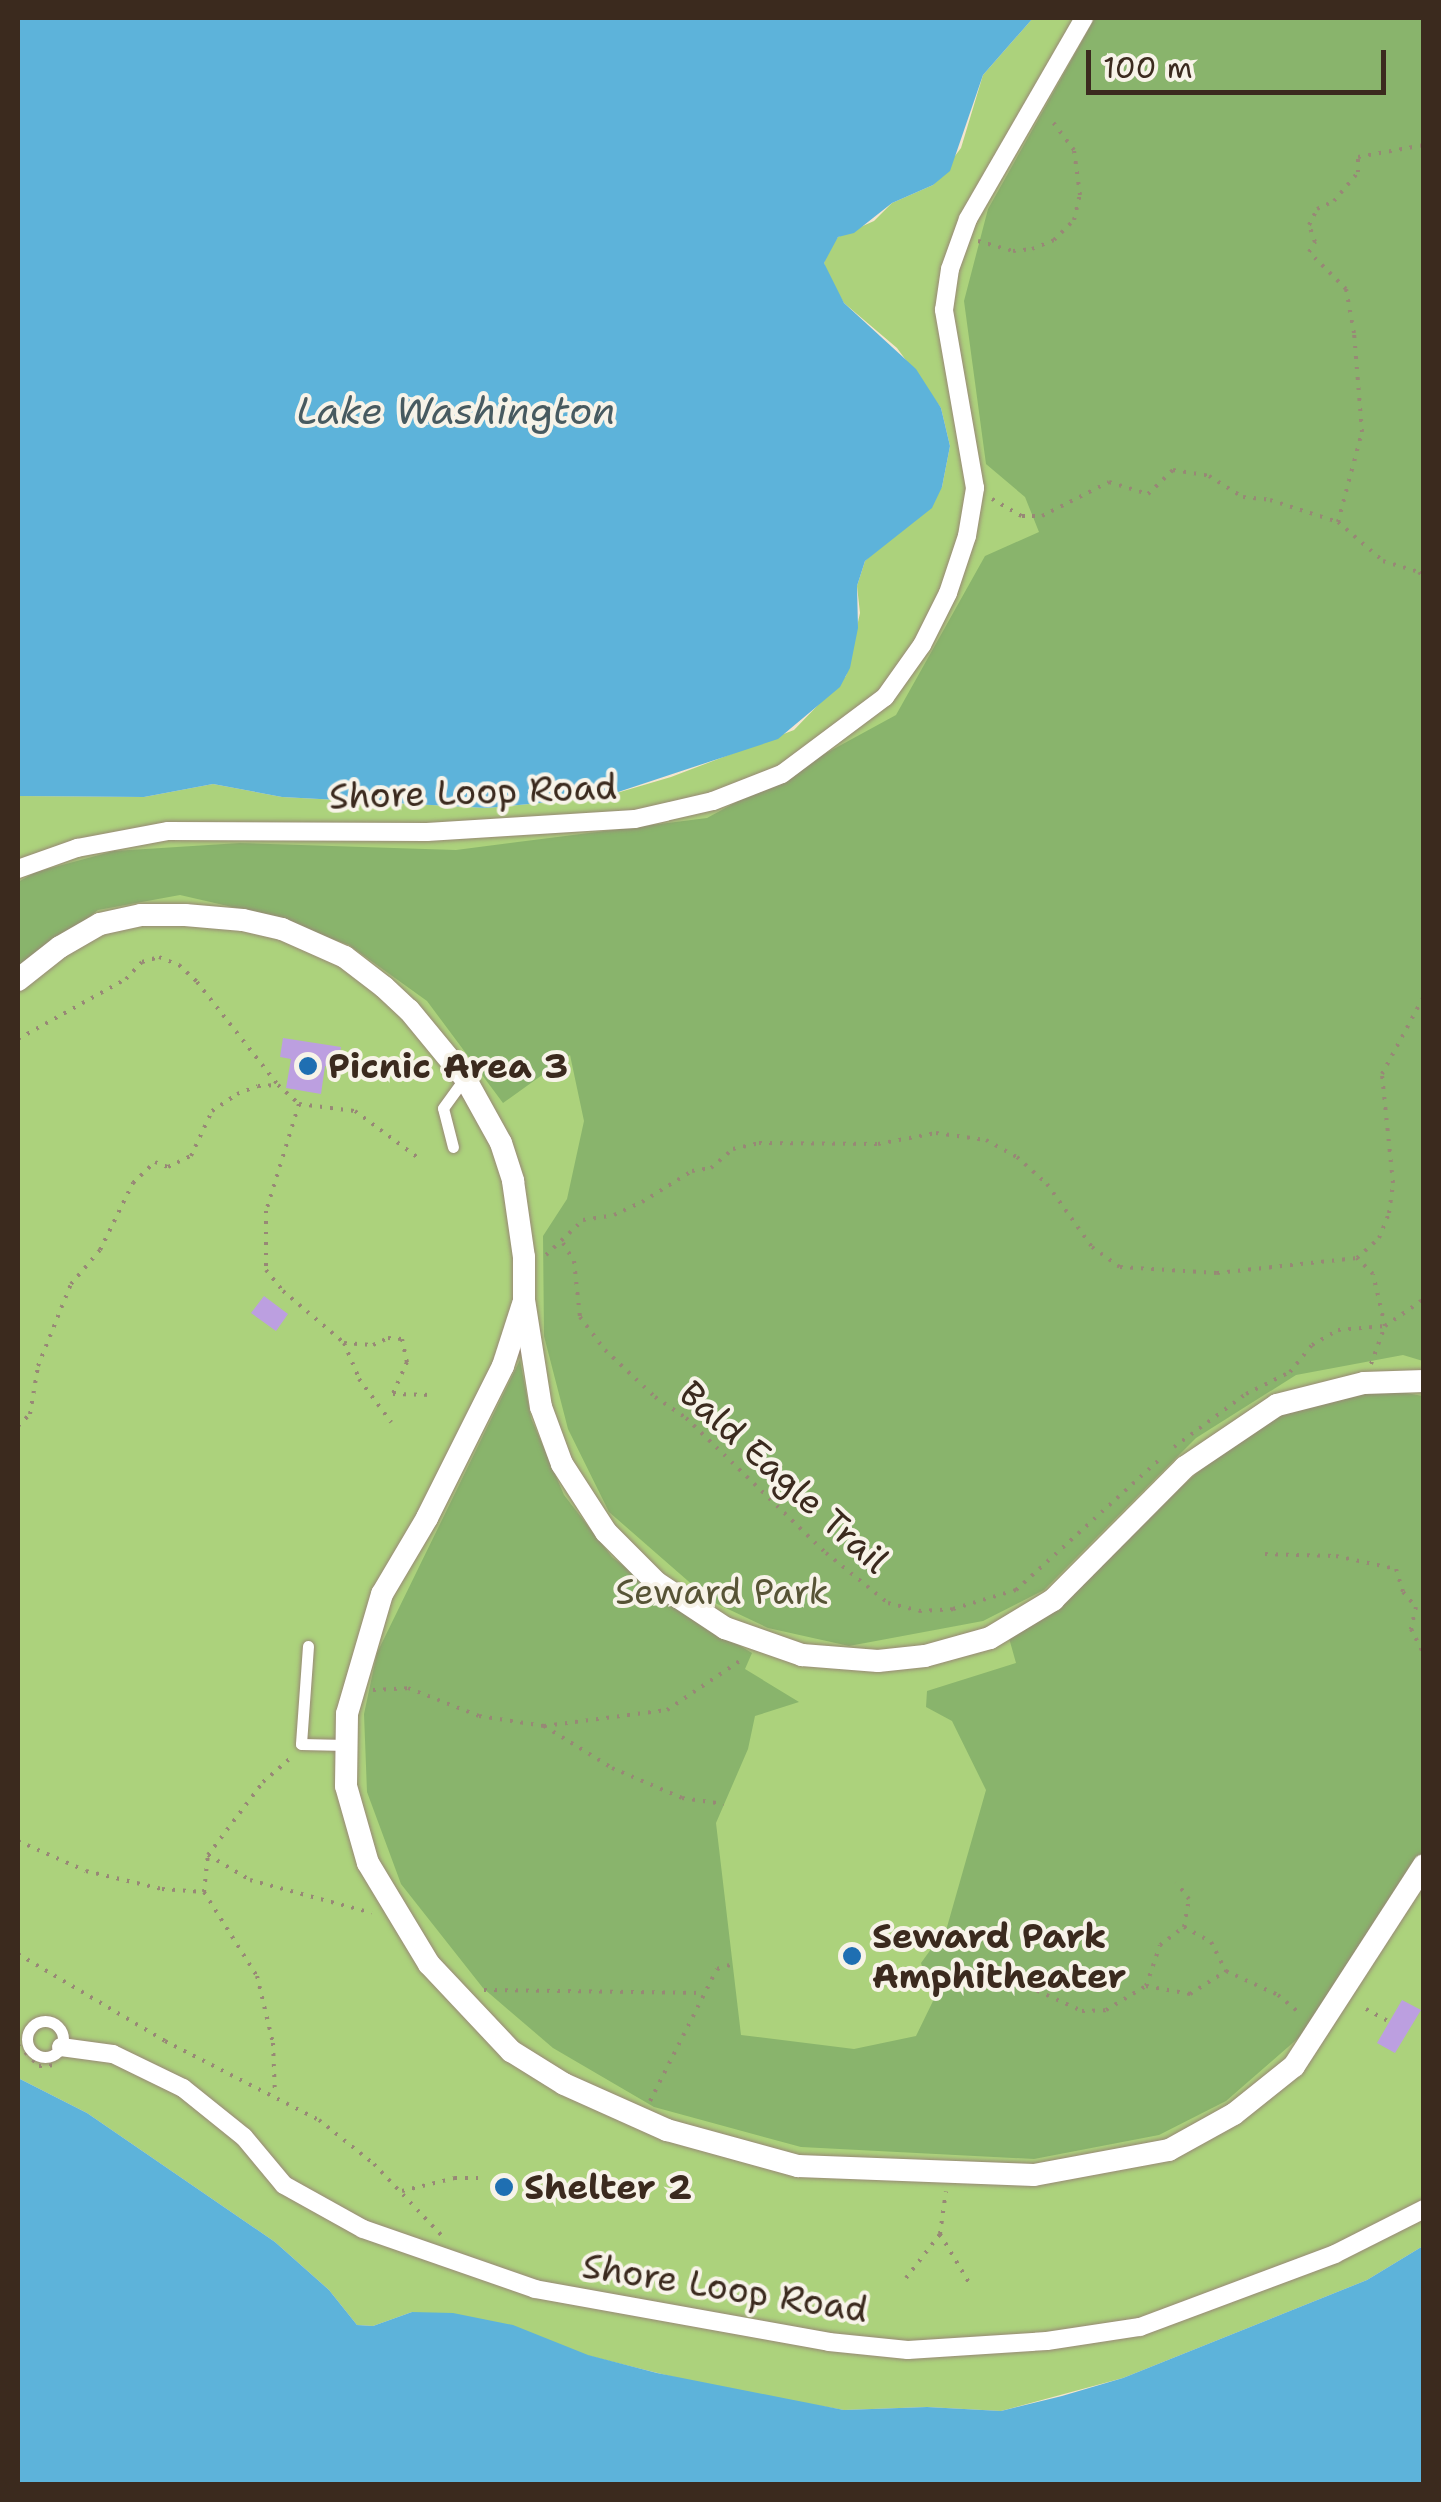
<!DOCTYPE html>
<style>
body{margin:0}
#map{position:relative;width:1441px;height:2502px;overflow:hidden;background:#f4e5ce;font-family:"Shantell Sans",sans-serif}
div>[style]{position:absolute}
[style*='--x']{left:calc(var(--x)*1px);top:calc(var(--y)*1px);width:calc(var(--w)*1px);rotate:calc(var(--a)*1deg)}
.green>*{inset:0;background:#acd27c}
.forest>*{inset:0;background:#89b46c}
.water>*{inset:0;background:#5db3da}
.building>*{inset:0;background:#bc9fe0}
.path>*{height:4px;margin-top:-2px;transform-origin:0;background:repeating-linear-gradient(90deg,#988876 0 2.5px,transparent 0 10.5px)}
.roads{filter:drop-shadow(0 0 2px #988876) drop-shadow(0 0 2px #988876)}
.service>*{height:11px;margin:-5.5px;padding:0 5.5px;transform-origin:5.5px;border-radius:5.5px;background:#fff}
.service>.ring{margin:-5.5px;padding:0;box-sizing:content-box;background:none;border:11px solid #fff;border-radius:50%}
.pedestrian>*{height:18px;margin:-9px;padding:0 9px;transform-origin:9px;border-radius:9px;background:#fff}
.minor>*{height:22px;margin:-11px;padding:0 11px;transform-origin:11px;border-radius:11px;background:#fff}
.dots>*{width:28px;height:28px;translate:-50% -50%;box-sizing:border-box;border:5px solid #f7f3e8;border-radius:50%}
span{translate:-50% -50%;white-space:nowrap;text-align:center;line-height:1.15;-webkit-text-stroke:8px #f7f3e8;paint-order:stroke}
.street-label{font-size:35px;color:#3b2a1e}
.poi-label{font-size:35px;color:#3b2a1e;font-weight:700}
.left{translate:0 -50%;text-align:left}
.park-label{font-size:35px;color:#575436}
.water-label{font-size:38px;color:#475a60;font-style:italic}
.frame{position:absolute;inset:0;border:20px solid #3b2a1e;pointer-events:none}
.scale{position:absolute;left:1086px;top:50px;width:300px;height:45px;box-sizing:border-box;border:5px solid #3b2a1e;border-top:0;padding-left:12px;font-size:30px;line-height:35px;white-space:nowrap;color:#3b2a1e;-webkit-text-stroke:8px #f7f3e8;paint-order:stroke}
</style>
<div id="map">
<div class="green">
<i style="clip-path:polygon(1033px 18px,1423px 18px,1423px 2246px,1367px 2280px,1123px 2378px,1001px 2411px,927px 2407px,844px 2410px,718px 2388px,412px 2312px,373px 2326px,357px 2325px,329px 2290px,275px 2242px,87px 2113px,18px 2078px,18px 796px,144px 797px,213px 784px,282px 797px,487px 808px,603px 797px,671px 777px,794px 730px,846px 676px,860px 613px,857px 586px,865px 561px,942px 487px,950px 446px,941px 408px,897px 348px,844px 303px,827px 276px,824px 263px,828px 250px,838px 237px,874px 221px,892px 203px,933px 185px,961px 148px,983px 75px)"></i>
</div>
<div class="forest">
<i style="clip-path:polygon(1095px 18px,1423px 18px,1423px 1361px,1403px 1355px,1296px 1375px,1196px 1438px,1044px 1590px,983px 1621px,849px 1646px,768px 1628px,711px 1601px,609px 1512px,568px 1429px,544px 1336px,543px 1236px,567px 1199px,584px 1121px,570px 1055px,503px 1103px,427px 1001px,349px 945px,263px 914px,180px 895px,98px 910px,18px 974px,18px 882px,36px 872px,114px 851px,240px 843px,456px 850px,707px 818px,896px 715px,985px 556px,1039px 532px,1025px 497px,986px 464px,964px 301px,988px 209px)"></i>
<i style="clip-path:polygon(520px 1360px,531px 1418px,564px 1495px,612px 1557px,684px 1612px,752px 1653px,745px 1669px,799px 1702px,755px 1716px,748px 1749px,716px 1823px,741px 2035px,854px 2049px,916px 2036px,933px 2001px,921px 1963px,947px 1927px,986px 1790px,952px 1721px,926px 1707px,927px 1691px,1016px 1663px,1009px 1638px,1198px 1472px,1278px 1409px,1383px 1389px,1423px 1396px,1423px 1857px,1319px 2020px,1226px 2101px,1159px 2135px,1034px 2159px,801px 2147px,654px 2107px,553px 2048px,483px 1988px,401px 1884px,367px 1792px,364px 1714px,377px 1653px)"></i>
</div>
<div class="water">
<i style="clip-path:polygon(18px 18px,1033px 18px,983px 75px,950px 171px,933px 185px,892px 203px,854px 233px,838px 237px,824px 263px,844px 303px,916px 369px,941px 408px,950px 446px,942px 487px,932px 508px,865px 561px,857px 586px,858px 628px,850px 668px,840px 687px,778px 739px,603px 797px,487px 808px,282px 797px,213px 784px,144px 797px,18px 796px)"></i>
<i style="clip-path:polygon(18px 2078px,87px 2113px,275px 2242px,329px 2290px,357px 2325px,373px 2326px,412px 2312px,453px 2313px,513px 2325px,588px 2355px,657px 2373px,844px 2410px,927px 2407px,1001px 2411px,1062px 2396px,1123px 2378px,1367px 2280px,1423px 2246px,1423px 2484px,18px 2484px)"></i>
</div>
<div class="building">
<i style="clip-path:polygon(283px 1038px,341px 1047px,337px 1068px,325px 1066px,321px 1094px,286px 1088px,291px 1059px,280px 1057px)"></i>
<i style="clip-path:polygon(264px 1296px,288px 1314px,276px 1331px,251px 1313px)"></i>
<i style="clip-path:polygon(1402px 2000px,1421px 2010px,1395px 2053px,1377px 2043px)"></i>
</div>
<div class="path">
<i style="--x:978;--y:241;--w:36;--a:16"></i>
<i style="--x:1013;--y:251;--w:19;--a:-6"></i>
<i style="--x:1032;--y:249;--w:24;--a:-22"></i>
<i style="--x:1054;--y:240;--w:28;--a:-45"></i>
<i style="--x:1074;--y:220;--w:26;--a:-77"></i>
<i style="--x:1080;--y:195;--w:45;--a:-97.6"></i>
<i style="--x:1074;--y:150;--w:41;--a:-127.1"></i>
<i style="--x:992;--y:499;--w:34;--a:30"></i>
<i style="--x:1022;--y:516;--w:20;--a:0"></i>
<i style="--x:1042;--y:516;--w:75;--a:-26.9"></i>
<i style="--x:1109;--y:482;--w:41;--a:17.1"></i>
<i style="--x:1148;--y:494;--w:35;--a:-44"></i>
<i style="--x:1173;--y:470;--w:36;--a:9"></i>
<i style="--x:1209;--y:476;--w:40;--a:32"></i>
<i style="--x:1243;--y:497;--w:27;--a:6"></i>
<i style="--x:1270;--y:500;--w:71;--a:17.9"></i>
<i style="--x:1338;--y:522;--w:60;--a:40.9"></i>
<i style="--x:1383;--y:561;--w:38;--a:17"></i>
<i style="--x:1419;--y:572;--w:8;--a:50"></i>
<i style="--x:1338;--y:522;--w:93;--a:-75.1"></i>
<i style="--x:1362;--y:432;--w:99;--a:-94.6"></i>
<i style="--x:1354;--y:333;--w:45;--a:-100.3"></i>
<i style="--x:1346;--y:289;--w:52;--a:-135"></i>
<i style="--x:1309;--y:252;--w:12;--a:-59"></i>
<i style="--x:1315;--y:242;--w:18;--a:-109"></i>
<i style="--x:1309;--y:225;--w:18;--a:-63"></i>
<i style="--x:1317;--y:209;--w:19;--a:-25"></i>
<i style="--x:1334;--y:201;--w:38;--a:-50"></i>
<i style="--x:1358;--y:172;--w:15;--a:-90"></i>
<i style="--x:1358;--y:157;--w:67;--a:-10.3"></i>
<i style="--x:18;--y:1039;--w:124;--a:-29.1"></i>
<i style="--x:126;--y:979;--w:23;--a:-47"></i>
<i style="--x:142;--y:962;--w:18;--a:-16"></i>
<i style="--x:159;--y:957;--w:22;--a:22"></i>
<i style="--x:179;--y:965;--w:25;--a:43"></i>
<i style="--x:197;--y:982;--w:131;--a:51.8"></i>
<i style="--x:278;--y:1085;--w:27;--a:42"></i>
<i style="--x:299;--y:1104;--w:112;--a:107.1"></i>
<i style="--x:266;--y:1211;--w:59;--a:90"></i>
<i style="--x:266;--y:1270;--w:27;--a:51"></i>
<i style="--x:283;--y:1291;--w:80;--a:40.4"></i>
<i style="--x:344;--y:1343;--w:29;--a:4"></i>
<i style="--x:373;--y:1345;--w:17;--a:-25"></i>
<i style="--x:388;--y:1338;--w:14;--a:4"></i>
<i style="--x:402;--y:1339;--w:24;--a:78"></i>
<i style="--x:407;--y:1362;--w:35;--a:114"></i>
<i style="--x:393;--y:1394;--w:40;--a:1.4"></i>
<i style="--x:299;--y:1104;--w:56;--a:7.1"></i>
<i style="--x:355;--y:1111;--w:82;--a:36.6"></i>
<i style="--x:563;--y:1243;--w:21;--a:59"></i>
<i style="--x:574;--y:1261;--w:56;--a:83.9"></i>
<i style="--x:580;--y:1317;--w:41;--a:52.9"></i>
<i style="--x:605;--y:1350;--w:69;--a:43.2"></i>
<i style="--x:655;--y:1397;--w:37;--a:34"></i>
<i style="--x:686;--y:1418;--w:194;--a:44"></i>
<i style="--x:826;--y:1553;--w:80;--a:38.9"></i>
<i style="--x:888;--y:1603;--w:32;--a:14"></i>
<i style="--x:919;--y:1611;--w:34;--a:-3"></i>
<i style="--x:953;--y:1609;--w:66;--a:-16.8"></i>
<i style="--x:1016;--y:1590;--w:193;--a:-42.3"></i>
<i style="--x:546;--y:1255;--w:51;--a:-43.4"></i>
<i style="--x:583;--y:1220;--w:31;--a:-9"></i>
<i style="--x:614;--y:1215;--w:31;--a:-25"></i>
<i style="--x:642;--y:1202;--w:59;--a:-31.8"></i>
<i style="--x:692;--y:1171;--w:19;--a:-9"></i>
<i style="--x:711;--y:1168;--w:29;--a:-41"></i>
<i style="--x:733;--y:1149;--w:27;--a:-13"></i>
<i style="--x:759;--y:1143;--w:119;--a:0.5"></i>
<i style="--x:878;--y:1144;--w:59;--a:-10.7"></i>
<i style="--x:936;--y:1133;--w:50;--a:8"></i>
<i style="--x:986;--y:1140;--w:35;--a:29"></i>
<i style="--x:1017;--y:1157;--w:40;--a:42"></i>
<i style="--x:1047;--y:1184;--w:77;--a:54.5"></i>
<i style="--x:1092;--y:1247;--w:34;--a:36"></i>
<i style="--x:1120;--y:1267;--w:97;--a:3.5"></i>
<i style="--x:1217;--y:1273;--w:141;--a:-6.1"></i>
<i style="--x:344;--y:1343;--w:39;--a:67"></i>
<i style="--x:359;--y:1379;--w:54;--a:53.3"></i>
<i style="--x:1371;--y:1364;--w:40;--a:-69.8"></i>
<i style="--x:1385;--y:1326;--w:47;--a:-34.7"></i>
<i style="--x:18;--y:1426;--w:17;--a:-45"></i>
<i style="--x:30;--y:1414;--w:49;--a:-80.5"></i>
<i style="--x:38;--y:1366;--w:88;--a:-68.1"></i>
<i style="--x:71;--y:1284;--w:45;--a:-49.5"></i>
<i style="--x:100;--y:1250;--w:75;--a:-63.8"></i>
<i style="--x:133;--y:1183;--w:30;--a:-44"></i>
<i style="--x:155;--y:1162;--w:14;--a:21"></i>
<i style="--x:168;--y:1167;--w:25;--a:-26"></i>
<i style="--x:191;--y:1156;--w:50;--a:-65"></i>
<i style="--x:212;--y:1111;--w:30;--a:-34"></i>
<i style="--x:237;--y:1094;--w:22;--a:-21"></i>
<i style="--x:258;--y:1086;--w:20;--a:-3"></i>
<i style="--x:1174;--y:1447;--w:89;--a:-36.4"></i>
<i style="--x:1246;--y:1394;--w:49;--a:-26.6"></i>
<i style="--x:1290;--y:1372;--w:35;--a:-51"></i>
<i style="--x:1312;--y:1345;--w:30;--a:-30"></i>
<i style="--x:1338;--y:1330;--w:47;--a:-4.9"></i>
<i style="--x:1385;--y:1326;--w:53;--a:-103"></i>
<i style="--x:1373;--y:1274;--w:23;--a:-135"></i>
<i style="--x:1357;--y:1258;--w:30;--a:-42"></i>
<i style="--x:1379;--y:1238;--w:27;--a:-68"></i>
<i style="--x:1389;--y:1213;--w:30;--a:-82"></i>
<i style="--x:1393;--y:1183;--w:110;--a:-95.8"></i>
<i style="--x:1382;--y:1074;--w:89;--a:-61.7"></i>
<i style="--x:1265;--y:1554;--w:71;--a:1.6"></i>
<i style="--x:1336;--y:1556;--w:61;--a:12.2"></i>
<i style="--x:1396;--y:1569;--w:24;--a:73"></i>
<i style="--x:1403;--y:1592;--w:20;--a:49"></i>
<i style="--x:1416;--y:1607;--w:23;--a:103"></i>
<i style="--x:1411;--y:1629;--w:29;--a:63"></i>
<i style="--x:373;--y:1690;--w:35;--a:-3"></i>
<i style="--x:408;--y:1688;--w:76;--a:21.5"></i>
<i style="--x:479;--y:1716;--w:66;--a:8.7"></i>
<i style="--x:544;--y:1726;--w:124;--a:-7.4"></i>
<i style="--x:667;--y:1710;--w:93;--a:-34"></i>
<i style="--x:544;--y:1726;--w:80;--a:31.7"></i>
<i style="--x:612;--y:1768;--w:76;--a:23.2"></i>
<i style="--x:682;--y:1798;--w:42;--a:8.1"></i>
<i style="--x:18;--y:1841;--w:74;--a:23.8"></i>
<i style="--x:86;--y:1871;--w:78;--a:13.3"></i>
<i style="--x:162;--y:1889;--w:42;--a:4.1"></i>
<i style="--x:204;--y:1892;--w:99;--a:57.8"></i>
<i style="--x:257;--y:1976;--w:69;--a:76.6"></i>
<i style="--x:273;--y:2043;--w:51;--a:87.8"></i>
<i style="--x:208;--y:1855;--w:49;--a:30.8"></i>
<i style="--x:250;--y:1880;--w:126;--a:15.1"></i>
<i style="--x:204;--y:1892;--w:37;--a:-84"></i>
<i style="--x:208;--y:1855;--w:91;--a:-53"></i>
<i style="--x:263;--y:1782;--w:40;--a:-41"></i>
<i style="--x:1184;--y:1927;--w:31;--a:29"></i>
<i style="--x:1211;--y:1942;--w:33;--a:63"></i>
<i style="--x:18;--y:1954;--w:171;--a:30.6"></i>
<i style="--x:165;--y:2041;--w:173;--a:27.2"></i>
<i style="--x:319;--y:2120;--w:70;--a:38.7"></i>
<i style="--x:374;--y:2164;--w:100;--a:46.6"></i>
<i style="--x:1018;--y:1982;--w:70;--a:24.4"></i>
<i style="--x:1082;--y:2011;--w:24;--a:-2"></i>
<i style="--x:1106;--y:2010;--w:47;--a:-31"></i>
<i style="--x:1146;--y:1986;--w:45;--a:10.3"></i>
<i style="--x:1190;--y:1994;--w:43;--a:-32.6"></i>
<i style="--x:1226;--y:1971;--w:57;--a:24.8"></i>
<i style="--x:1278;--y:1995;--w:30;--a:40"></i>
<i style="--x:1146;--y:1986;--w:43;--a:-71.1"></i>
<i style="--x:1160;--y:1945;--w:30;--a:-37"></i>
<i style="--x:1184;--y:1927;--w:28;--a:-80"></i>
<i style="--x:1189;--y:1899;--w:21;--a:-127"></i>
<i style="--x:484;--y:1990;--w:220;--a:0.8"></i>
<i style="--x:1366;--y:2009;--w:26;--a:29"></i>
<i style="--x:18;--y:2045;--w:30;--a:45"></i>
<i style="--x:39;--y:2066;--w:19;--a:-3"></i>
<i style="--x:650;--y:2101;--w:148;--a:-63.1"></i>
<i style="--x:717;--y:1969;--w:17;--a:-17"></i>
<i style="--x:402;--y:2191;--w:55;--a:-13.8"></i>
<i style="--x:455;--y:2178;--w:27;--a:0"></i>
<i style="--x:940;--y:2234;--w:61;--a:59.2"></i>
<i style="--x:906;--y:2278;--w:56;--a:-52.3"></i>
<i style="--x:940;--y:2234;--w:43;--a:-82.1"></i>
</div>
<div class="roads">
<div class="service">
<i style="--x:453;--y:1147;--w:40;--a:-104.4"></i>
<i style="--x:443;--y:1108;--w:37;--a:-54"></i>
<i style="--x:308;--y:1646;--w:98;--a:94.1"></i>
<i style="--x:301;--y:1744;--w:45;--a:1.3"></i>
<i class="ring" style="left:27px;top:2021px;width:25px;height:25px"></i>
</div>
<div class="pedestrian">
<i style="--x:18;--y:869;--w:63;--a:-19.6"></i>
<i style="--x:77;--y:848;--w:93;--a:-10.6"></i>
<i style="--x:168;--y:831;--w:259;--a:0.2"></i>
<i style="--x:427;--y:832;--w:208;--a:-3.6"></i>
<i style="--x:635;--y:819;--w:80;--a:-13"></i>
<i style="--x:713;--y:801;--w:74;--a:-21.4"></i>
<i style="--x:782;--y:774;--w:129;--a:-36.8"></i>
<i style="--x:885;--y:697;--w:64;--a:-54.6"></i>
<i style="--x:922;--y:645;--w:58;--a:-63.4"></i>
<i style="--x:948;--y:593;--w:60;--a:-71.6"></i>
<i style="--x:967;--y:536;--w:49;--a:-80.5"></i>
<i style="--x:975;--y:488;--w:181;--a:-99.9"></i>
<i style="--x:944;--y:310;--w:41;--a:-81.7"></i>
<i style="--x:950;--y:269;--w:53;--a:-70.2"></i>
<i style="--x:968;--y:219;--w:232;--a:-60"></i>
<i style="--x:61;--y:2047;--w:52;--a:7.7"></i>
<i style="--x:113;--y:2054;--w:78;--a:25.9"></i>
<i style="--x:183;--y:2088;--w:78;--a:38.8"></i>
<i style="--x:244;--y:2137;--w:62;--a:50.2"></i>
<i style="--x:284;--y:2185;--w:90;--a:29.1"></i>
<i style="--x:363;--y:2229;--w:182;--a:19.2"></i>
<i style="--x:535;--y:2289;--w:299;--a:10.2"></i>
<i style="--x:829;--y:2342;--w:79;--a:5.8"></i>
<i style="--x:908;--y:2350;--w:139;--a:-3.7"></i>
<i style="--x:1047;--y:2341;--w:94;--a:-8.6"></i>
<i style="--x:1140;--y:2327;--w:208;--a:-20.5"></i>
<i style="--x:1335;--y:2254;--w:100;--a:-26.8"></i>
</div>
<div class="minor">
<i style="--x:18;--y:980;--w:53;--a:-38.2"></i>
<i style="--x:60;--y:947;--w:46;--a:-29.9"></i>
<i style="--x:100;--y:924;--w:42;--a:-12.4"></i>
<i style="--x:141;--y:915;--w:44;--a:0"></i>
<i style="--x:185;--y:915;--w:58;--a:4.9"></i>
<i style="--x:243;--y:920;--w:40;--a:13"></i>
<i style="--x:282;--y:929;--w:69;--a:24"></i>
<i style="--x:345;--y:957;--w:49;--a:37.6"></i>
<i style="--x:384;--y:987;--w:34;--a:43"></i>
<i style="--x:409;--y:1010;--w:88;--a:50.5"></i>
<i style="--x:465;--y:1078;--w:74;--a:61"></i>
<i style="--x:501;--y:1143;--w:40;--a:72"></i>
<i style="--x:513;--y:1181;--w:77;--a:81.8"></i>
<i style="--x:524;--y:1257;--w:43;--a:90"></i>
<i style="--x:524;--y:1300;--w:108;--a:81"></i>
<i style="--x:541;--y:1407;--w:61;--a:69.8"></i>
<i style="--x:562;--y:1464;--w:81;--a:57.1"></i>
<i style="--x:606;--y:1532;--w:72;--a:45"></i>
<i style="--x:657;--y:1583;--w:82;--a:33.5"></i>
<i style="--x:725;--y:1628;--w:82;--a:19.3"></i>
<i style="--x:802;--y:1655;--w:76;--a:4.5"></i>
<i style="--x:878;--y:1661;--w:47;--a:-6.1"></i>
<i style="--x:925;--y:1656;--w:67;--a:-15.5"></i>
<i style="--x:990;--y:1638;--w:74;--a:-31.1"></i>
<i style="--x:1053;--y:1600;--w:187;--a:-45.2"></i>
<i style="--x:1185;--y:1467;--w:111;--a:-34"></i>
<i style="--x:1277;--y:1405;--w:90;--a:-14.2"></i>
<i style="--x:1364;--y:1383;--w:60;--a:-1.9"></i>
<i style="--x:523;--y:1304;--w:65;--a:107.9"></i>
<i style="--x:503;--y:1366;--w:170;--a:116.6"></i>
<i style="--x:427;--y:1518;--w:88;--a:120.6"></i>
<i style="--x:382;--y:1594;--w:125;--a:106.3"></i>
<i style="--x:347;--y:1714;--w:72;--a:90.8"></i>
<i style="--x:346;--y:1786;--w:80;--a:74.1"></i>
<i style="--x:368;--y:1863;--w:118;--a:58.9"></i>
<i style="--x:429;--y:1964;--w:120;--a:46.7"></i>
<i style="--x:511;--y:2051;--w:62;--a:31.9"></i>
<i style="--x:564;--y:2084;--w:113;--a:24.1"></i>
<i style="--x:667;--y:2130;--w:136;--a:15.4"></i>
<i style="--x:798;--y:2166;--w:236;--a:2.2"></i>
<i style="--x:1034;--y:2175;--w:137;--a:-10.5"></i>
<i style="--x:1169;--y:2150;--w:74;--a:-29"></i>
<i style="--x:1234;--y:2114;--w:77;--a:-38.7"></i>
<i style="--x:1294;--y:2066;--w:239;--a:-57.1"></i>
</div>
</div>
<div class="dots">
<i style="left:308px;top:1066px;background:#1f6fb2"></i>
<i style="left:852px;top:1956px;background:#1f6fb2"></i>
<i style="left:504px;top:2187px;background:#1f6fb2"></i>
</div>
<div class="street-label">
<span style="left:473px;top:792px;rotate:-2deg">Shore Loop Road</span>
<span style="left:784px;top:1477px;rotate:42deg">Bald Eagle Trail</span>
<span style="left:725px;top:2288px;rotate:9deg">Shore Loop Road</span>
</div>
<div class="poi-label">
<span class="left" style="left:328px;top:1066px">Picnic Area 3</span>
<span class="left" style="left:872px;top:1956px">Seward Park<br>Amphitheater</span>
<span class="left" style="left:524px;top:2187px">Shelter 2</span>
</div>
<div class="park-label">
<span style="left:722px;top:1592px">Seward Park</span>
</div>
<div class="water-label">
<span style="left:456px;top:411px">Lake Washington</span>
</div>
<div class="frame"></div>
<div class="scale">100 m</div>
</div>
